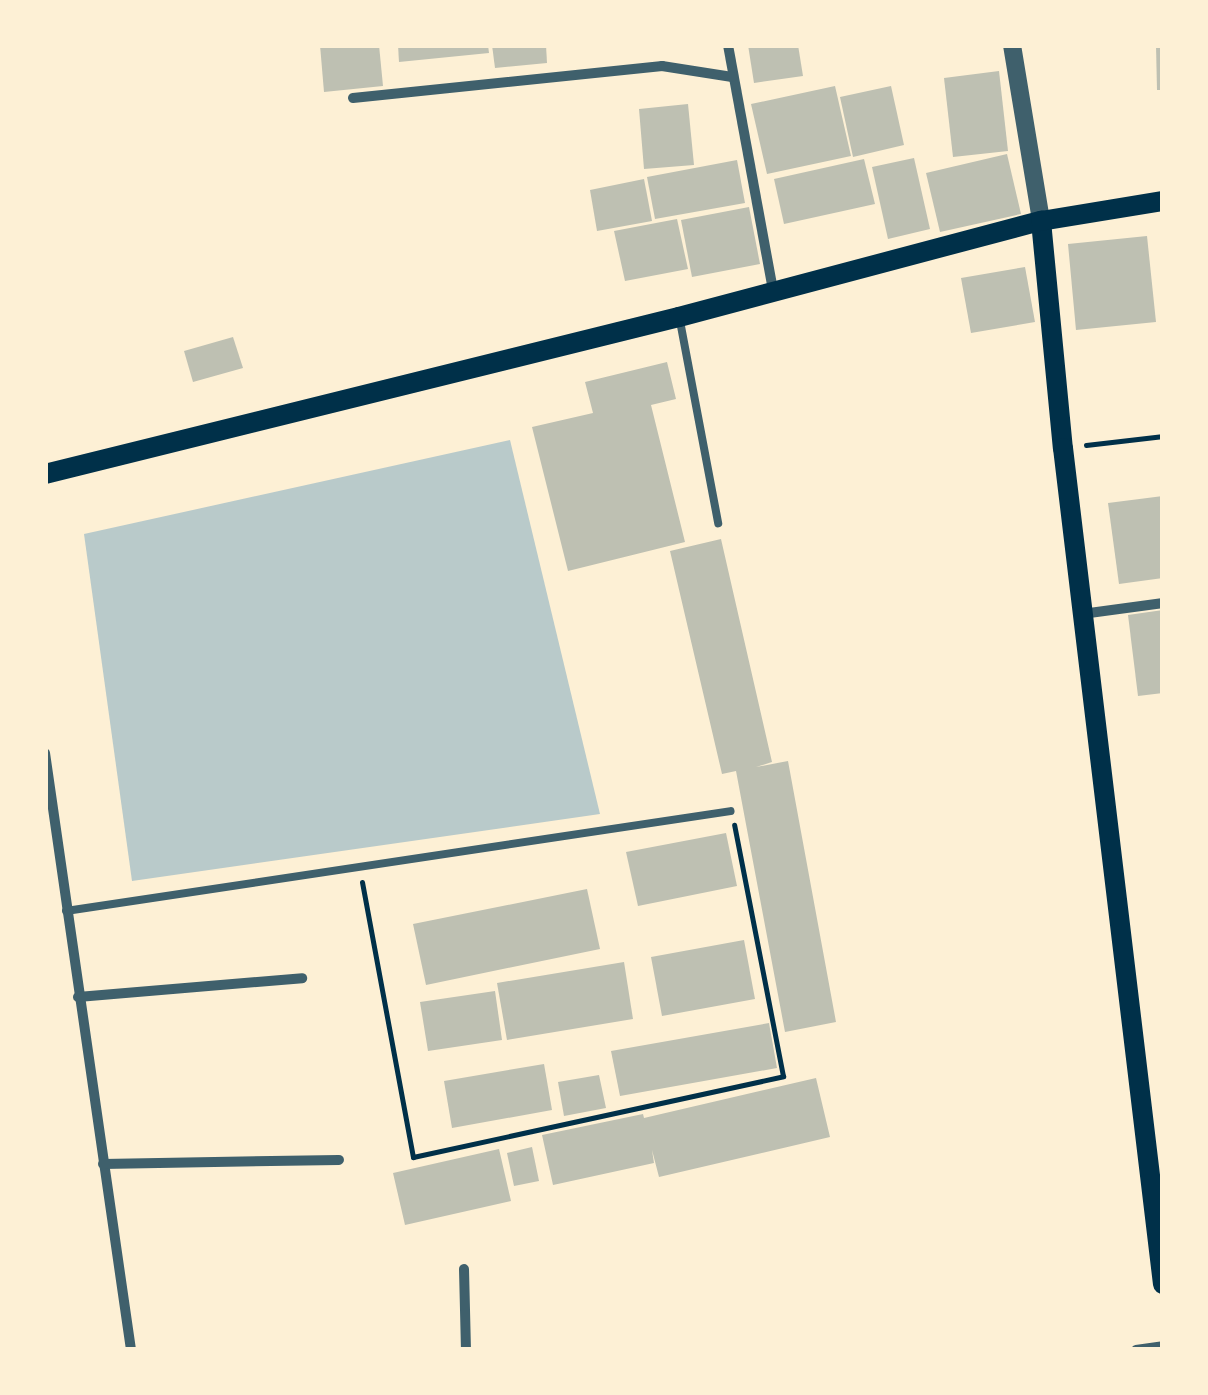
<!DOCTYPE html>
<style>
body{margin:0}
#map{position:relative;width:1208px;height:1395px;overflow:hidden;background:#fdf0d5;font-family:"Archivo Narrow",sans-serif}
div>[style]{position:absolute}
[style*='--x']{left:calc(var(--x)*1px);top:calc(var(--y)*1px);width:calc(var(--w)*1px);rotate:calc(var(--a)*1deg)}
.green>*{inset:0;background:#b9caca}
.building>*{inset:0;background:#bec0b2}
.path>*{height:5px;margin:-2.5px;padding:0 2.5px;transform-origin:2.5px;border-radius:2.5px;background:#003049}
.service>*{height:8px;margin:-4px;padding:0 4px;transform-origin:4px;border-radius:4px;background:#3f606c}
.minor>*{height:10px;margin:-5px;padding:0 5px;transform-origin:5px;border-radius:5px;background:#3f606c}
.tertiary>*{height:18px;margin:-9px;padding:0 9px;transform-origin:9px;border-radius:9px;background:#3f606c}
.secondary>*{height:20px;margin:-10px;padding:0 10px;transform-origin:10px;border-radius:10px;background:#003049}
span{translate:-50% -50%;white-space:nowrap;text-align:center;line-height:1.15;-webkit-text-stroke:8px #fdf0d5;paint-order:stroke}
.frame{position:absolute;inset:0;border:48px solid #fdf0d5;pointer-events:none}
</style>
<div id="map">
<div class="green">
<i style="clip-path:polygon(510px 440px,600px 814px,132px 881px,84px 534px)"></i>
</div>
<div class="building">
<i style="clip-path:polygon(320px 45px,379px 45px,383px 86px,324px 92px)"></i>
<i style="clip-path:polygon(398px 45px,488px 45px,489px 53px,399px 62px)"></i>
<i style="clip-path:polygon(492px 45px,546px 45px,547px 63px,495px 68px)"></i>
<i style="clip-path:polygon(748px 45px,798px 45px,803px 76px,754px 83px)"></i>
<i style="clip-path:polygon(1156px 45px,1163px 45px,1163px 90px,1157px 90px)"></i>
<i style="clip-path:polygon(999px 71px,1008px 151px,953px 157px,944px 78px)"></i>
<i style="clip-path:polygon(835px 86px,851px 156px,767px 174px,751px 104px)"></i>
<i style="clip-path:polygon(891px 86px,904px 145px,853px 157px,840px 97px)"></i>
<i style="clip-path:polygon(688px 104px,694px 165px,644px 169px,639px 109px)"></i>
<i style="clip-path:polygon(1007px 154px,1021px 214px,940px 232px,926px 173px)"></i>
<i style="clip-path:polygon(914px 158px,930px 229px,888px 239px,872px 167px)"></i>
<i style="clip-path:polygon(864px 159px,875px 204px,784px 224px,774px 179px)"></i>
<i style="clip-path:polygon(737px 160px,745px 203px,655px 219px,647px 177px)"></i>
<i style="clip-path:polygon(644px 179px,652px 221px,597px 231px,590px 190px)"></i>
<i style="clip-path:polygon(749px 207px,760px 264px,692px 277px,681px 220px)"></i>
<i style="clip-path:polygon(677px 219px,688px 269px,625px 281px,614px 231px)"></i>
<i style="clip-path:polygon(1147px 236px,1156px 322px,1076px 330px,1068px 244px)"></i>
<i style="clip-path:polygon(1025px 267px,1035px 322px,971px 333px,961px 278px)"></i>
<i style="clip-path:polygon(233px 337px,243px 368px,193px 382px,184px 351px)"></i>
<i style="clip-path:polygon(667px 362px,676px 399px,651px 405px,685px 542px,568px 571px,532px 427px,593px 413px,585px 382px)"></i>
<i style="clip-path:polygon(1163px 496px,1163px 578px,1119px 584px,1108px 503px)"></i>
<i style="clip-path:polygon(721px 539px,772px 762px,756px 767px,788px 761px,836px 1022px,785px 1032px,736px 771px,722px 774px,670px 551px)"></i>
<i style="clip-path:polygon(1163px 610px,1163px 693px,1138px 696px,1128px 615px)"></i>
<i style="clip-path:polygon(726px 833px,737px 886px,638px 906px,626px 852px)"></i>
<i style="clip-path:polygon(587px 889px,600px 949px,426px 985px,413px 924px)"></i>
<i style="clip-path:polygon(744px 940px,755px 999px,662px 1016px,651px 957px)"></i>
<i style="clip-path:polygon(624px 962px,633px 1019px,507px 1040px,497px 983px)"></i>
<i style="clip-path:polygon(495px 991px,502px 1040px,428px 1051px,420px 1002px)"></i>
<i style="clip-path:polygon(769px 1023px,777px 1068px,620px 1096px,611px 1051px)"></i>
<i style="clip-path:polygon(544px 1064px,552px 1110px,452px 1128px,444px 1081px)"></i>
<i style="clip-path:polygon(599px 1075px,606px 1108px,564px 1116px,558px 1082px)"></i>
<i style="clip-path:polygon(816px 1078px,830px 1137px,659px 1177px,652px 1150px,654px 1163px,553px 1185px,542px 1135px,643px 1114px,644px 1118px)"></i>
<i style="clip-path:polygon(532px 1147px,539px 1181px,514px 1186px,507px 1153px)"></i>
<i style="clip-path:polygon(499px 1149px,511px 1201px,405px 1225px,393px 1173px)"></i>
</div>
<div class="path">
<i style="--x:1086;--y:445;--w:78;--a:-6.7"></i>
<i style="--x:362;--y:882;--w:280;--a:79.5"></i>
<i style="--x:413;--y:1157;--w:379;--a:-12.3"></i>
<i style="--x:783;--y:1076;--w:256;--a:-101"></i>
</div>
<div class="service">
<i style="--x:680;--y:321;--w:206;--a:79.3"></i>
<i style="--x:66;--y:911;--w:672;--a:-8.55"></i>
</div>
<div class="minor">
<i style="--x:728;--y:45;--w:249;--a:79.6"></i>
<i style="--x:353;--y:98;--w:311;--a:-5.9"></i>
<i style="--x:662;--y:66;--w:71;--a:8.9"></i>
<i style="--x:1082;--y:614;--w:82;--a:-7.7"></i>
<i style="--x:45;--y:753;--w:603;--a:81.8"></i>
<i style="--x:78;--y:997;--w:225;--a:-4.8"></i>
<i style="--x:103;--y:1164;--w:236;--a:-1"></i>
<i style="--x:464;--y:1269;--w:81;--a:88.6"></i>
<i style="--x:1136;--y:1350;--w:27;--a:-8"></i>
</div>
<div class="tertiary">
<i style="--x:1012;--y:45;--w:178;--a:80.6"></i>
</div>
<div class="secondary">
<i style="--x:1041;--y:221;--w:228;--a:84.5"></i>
<i style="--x:1063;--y:448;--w:842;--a:83.18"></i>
<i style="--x:45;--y:474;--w:653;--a:-13.91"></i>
<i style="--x:679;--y:317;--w:375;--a:-14.9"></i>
<i style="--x:1041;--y:221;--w:124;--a:-9.3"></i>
</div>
<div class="frame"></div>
</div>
